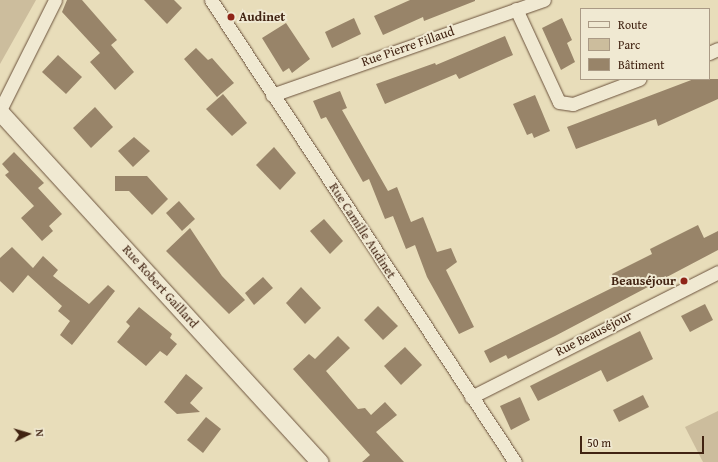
<!DOCTYPE html>
<meta charset="utf-8">
<style>
body{margin:0}
#map{position:relative;width:718px;height:462px;overflow:hidden;background:#e8ddba;font-family:"Gentium Book Plus",serif}
div>[style]{position:absolute}
[style*='--x']{left:calc(var(--x)*1px);top:calc(var(--y)*1px);width:calc(var(--w)*1px);rotate:calc(var(--a)*1deg)}
.green>*{inset:0;background:#ccbd9d}
.building>*{inset:0;background:#988469}
.roads{filter:drop-shadow(0 0 1px #6b523c) drop-shadow(0 0 1px #6b523c)}
.minor>*{height:13px;margin:-6.5px;padding:0 6.5px;transform-origin:6.5px;border-radius:6.5px;background:#f0e9d2}
.tertiary>*{height:17px;margin:-8.5px;padding:0 8.5px;transform-origin:8.5px;border-radius:8.5px;background:#f0e9d2}
.dots>*{width:11px;height:11px;translate:-50% -50%;box-sizing:border-box;border:2px solid #f0e9d2;border-radius:50%}
span{translate:-50% -50%;white-space:nowrap;text-align:center;line-height:1.15;-webkit-text-stroke:4px #f0e9d2;paint-order:stroke}
.poi-label{font-size:13px;color:#412312;font-weight:700}
.left{translate:0 -50%;text-align:left}
.right{translate:-100% -50%;text-align:right}
.street-label{font-size:13px;color:#412312}
.legend{position:absolute;left:580px;top:8px;width:130px;height:72px;box-sizing:border-box;background:#f0e9d2;border:1px solid #aa9a85;margin:0;padding:5px 7px;list-style:none;font-size:12px;color:#412312}
.legend li{display:flex;align-items:center;gap:8px;height:20px}
.legend b{width:20px;border:1px solid #aa9a85}
.north{position:absolute;left:8px;top:414px;width:40px;height:40px;-webkit-text-stroke:3px #f0e9d2;paint-order:stroke;rotate:85deg;font-size:11px;font-weight:700;line-height:16px;text-align:center;color:#412312}
.north::after{content:'';display:block;margin:auto;width:14px;height:18px;background:#412312;clip-path:polygon(50% 0,100% 100%,50% 72%,0 100%)}
.scale{position:absolute;left:580px;top:436px;width:124px;height:18px;box-sizing:border-box;border:2px solid #412312;border-top:0;padding-left:5px;font-size:12px;line-height:14px;white-space:nowrap;color:#412312;-webkit-text-stroke:3px #f0e9d2;paint-order:stroke}
</style>
<div id="map">
<div class="green">
<i style="clip-path:polygon(0 0,36px 0,0 64px)"></i>
<i style="clip-path:polygon(718px 411px,718px 462px,703px 462px,685px 427px)"></i>
</div>
<div class="building">
<i style="clip-path:polygon(67px 0,82px 0,117px 40px,111px 45px,134px 72px,115px 90px,90px 62px,100px 53px,62px 12px)"></i>
<i style="clip-path:polygon(144px 0,174px 0,182px 8px,167px 24px)"></i>
<i style="clip-path:polygon(410px 0,475px 0,475px 1px,424px 21px,423px 17px,383px 35px,374px 16px)"></i>
<i style="clip-path:polygon(354px 18px,361px 34px,332px 48px,325px 32px)"></i>
<i style="clip-path:polygon(562px 18px,572px 40px,567px 43px,575px 62px,561px 70px,542px 28px)"></i>
<i style="clip-path:polygon(286px 23px,310px 59px,292px 73px,289px 68px,283px 72px,262px 38px)"></i>
<i style="clip-path:polygon(505px 36px,513px 55px,459px 79px,456px 74px,385px 104px,376px 84px,435px 63px,436px 65px)"></i>
<i style="clip-path:polygon(196px 48px,208px 60px,212px 58px,234px 83px,217px 97px,184px 59px)"></i>
<i style="clip-path:polygon(58px 55px,82px 77px,66px 94px,42px 72px)"></i>
<i style="clip-path:polygon(694px 79px,718px 79px,718px 99px,658px 126px,656px 119px,576px 149px,567px 127px)"></i>
<i style="clip-path:polygon(340px 91px,347px 108px,342px 110px,388px 191px,397px 187px,411px 222px,423px 217px,437px 252px,451px 248px,457px 262px,446px 270px,474px 327px,459px 334px,427px 277px,415px 245px,406px 249px,393px 216px,385px 219px,369px 179px,363px 182px,326px 117px,321px 119px,313px 101px)"></i>
<i style="clip-path:polygon(223px 94px,247px 123px,232px 136px,206px 109px)"></i>
<i style="clip-path:polygon(535px 95px,550px 131px,534px 138px,532px 133px,527px 135px,513px 104px)"></i>
<i style="clip-path:polygon(95px 107px,113px 127px,91px 148px,73px 128px)"></i>
<i style="clip-path:polygon(134px 137px,150px 151px,133px 167px,118px 151px)"></i>
<i style="clip-path:polygon(274px 147px,296px 173px,280px 190px,256px 165px)"></i>
<i style="clip-path:polygon(14px 152px,44px 183px,38px 188px,62px 214px,49px 226px,53px 231px,42px 241px,21px 218px,34px 206px,5px 175px,9px 172px,2px 164px)"></i>
<i style="clip-path:polygon(115px 176px,147px 176px,168px 199px,152px 215px,129px 191px,115px 191px)"></i>
<i style="clip-path:polygon(179px 201px,195px 219px,182px 231px,166px 213px)"></i>
<i style="clip-path:polygon(324px 219px,343px 241px,330px 254px,310px 231px)"></i>
<i style="clip-path:polygon(698px 225px,704px 238px,718px 231px,718px 250px,555px 336px,508px 359px,506px 355px,490px 363px,484px 351px,618px 285px,612px 274px,652px 254px,650px 249px)"></i>
<i style="clip-path:polygon(190px 228px,222px 276px,245px 300px,229px 314px,166px 251px)"></i>
<i style="clip-path:polygon(12px 247px,33px 268px,43px 256px,58px 270px,53px 276px,89px 304px,108px 285px,115px 291px,72px 345px,60px 335px,70px 321px,58px 311px,62px 306px,28px 275px,13px 293px,0 281px,0 258px)"></i>
<i style="clip-path:polygon(263px 277px,273px 288px,254px 305px,245px 293px)"></i>
<i style="clip-path:polygon(301px 287px,321px 308px,305px 324px,286px 303px)"></i>
<i style="clip-path:polygon(705px 304px,713px 320px,690px 332px,681px 316px)"></i>
<i style="clip-path:polygon(378px 306px,398px 326px,383px 340px,364px 320px)"></i>
<i style="clip-path:polygon(139px 307px,172px 334px,170px 338px,177px 344px,167px 356px,160px 351px,146px 366px,117px 342px,130px 326px,126px 322px)"></i>
<i style="clip-path:polygon(640px 331px,653px 359px,607px 382px,601px 370px,538px 401px,530px 386px)"></i>
<i style="clip-path:polygon(338px 336px,350px 348px,326px 371px,358px 409px,365px 408px,371px 415px,385px 402px,397px 415px,376px 432px,404px 462px,362px 462px,370px 455px,293px 369px,309px 354px,315px 359px)"></i>
<i style="clip-path:polygon(405px 347px,422px 365px,401px 385px,384px 366px)"></i>
<i style="clip-path:polygon(186px 374px,203px 388px,190px 403px,200px 412px,177px 414px,164px 402px)"></i>
<i style="clip-path:polygon(643px 395px,649px 407px,619px 422px,613px 410px)"></i>
<i style="clip-path:polygon(520px 397px,530px 420px,511px 430px,500px 406px)"></i>
<i style="clip-path:polygon(206px 417px,221px 429px,203px 453px,187px 440px)"></i>
</div>
<div class="roads">
<div class="minor">
<i style="--x:211;--y:0;--w:553;--a:56.65"></i>
<i style="--x:516;--y:9;--w:102;--a:65.2"></i>
<i style="--x:559;--y:102;--w:14;--a:8"></i>
<i style="--x:573;--y:104;--w:71;--a:-20.7"></i>
<i style="--x:709;--y:53;--w:10;--a:-24"></i>
<i style="--x:272;--y:95;--w:288;--a:-19.3"></i>
<i style="--x:0;--y:110;--w:123;--a:-63.4"></i>
<i style="--x:471;--y:397;--w:277;--a:-26.8"></i>
</div>
<div class="tertiary">
<i style="--x:0;--y:112;--w:474;--a:47.6"></i>
</div>
</div>
<div class="dots">
<i style="left:231px;top:17px;background:#8f2418"></i>
<i style="left:684px;top:281px;background:#8f2418"></i>
</div>
<div class="poi-label">
<span class="left" style="left:239px;top:17px">Audinet</span>
<span class="right" style="left:676px;top:281px">Beauséjour</span>
</div>
<div class="street-label">
<span style="left:408px;top:47px;rotate:-19deg">Rue Pierre Fillaud</span>
<span style="left:362px;top:231px;rotate:57deg">Rue Camille Audinet</span>
<span style="left:160px;top:287px;rotate:48deg">Rue Robert Gaillard</span>
<span style="left:594px;top:334px;rotate:-27deg">Rue Beauséjour</span>
</div>
<ul class="legend">
<li><b style="height:5px;background:#f0e9d2"></b>Route</li>
<li><b style="height:11px;background:#ccbd9d"></b>Parc</li>
<li><b style="height:11px;background:#988469"></b>Bâtiment</li>
</ul>
<div class="north">N</div>
<div class="scale">50 m</div>
</div>
